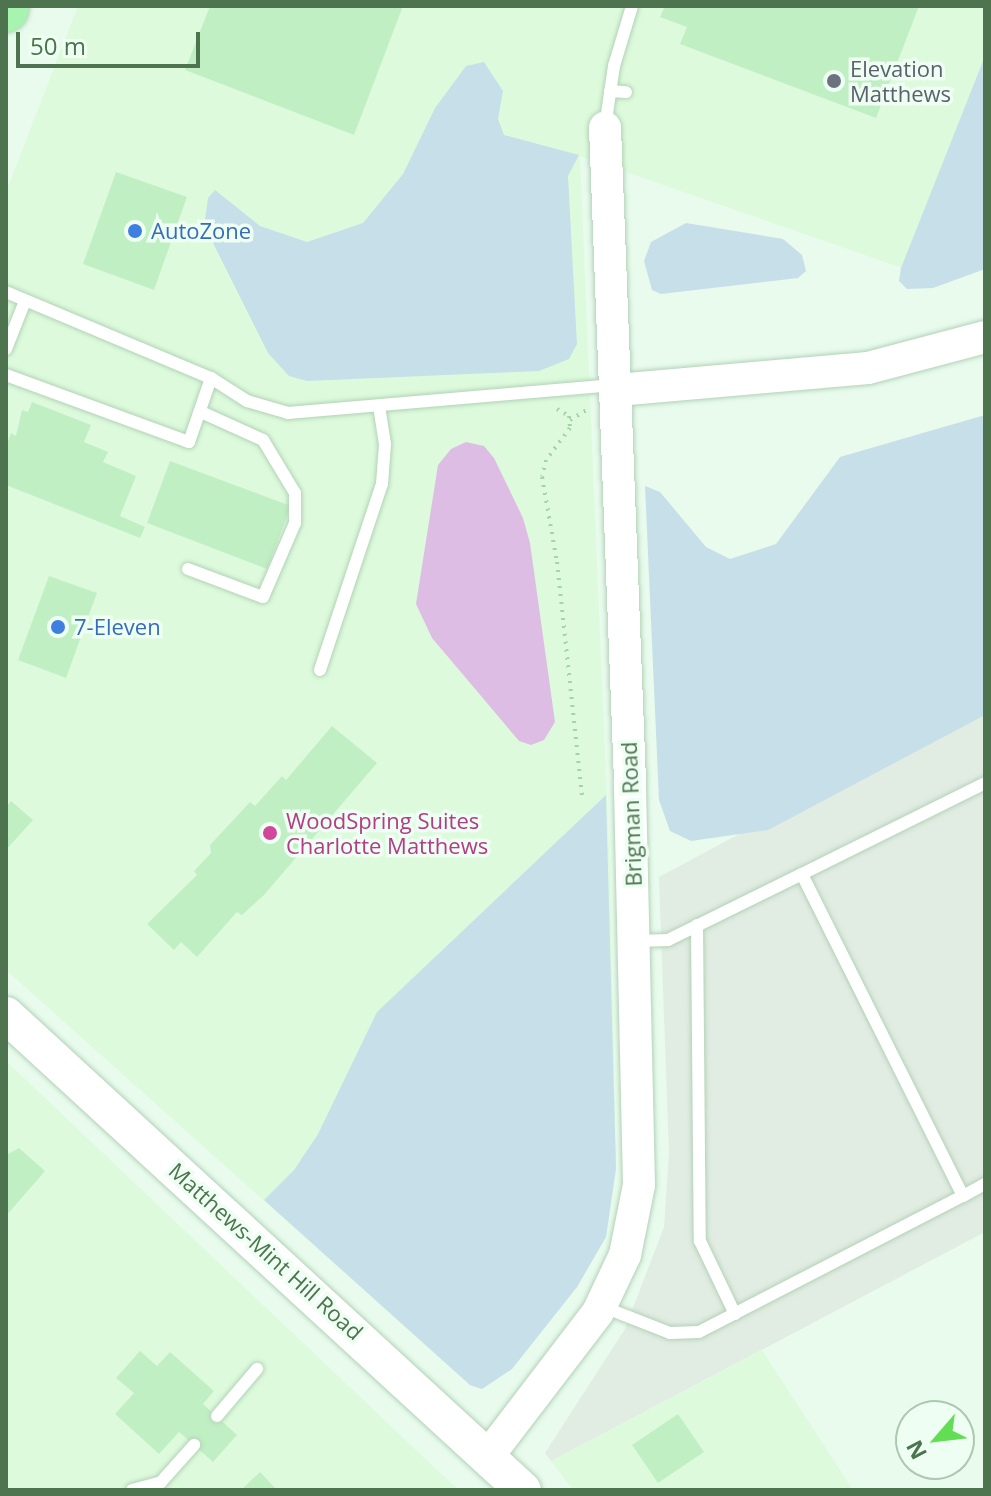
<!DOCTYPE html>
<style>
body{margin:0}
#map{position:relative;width:991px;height:1496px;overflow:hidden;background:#e8fbed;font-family:"Open Sans",sans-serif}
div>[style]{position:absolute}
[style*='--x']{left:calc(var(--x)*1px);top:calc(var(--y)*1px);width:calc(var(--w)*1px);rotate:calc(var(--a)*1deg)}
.commercial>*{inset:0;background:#ddfbdc}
.industrial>*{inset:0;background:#e1ece3}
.green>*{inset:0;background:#c7dfe9}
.water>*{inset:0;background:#ddbde4}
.building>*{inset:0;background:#c1efc4}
.path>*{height:4px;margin-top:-2px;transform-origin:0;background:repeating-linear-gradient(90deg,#a4d4a7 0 2px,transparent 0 8px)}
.roads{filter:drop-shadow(0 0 2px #b3d2b7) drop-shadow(0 0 2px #b3d2b7)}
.service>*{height:12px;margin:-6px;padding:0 6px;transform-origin:6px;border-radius:6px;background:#fff}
.tertiary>*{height:32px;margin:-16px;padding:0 16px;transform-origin:16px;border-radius:16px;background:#fff}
.secondary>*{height:36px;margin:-18px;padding:0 18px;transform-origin:18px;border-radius:18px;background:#fff}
.trunk>*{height:44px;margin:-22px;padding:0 22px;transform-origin:22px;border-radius:22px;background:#a6f4b0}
.dots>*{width:22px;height:22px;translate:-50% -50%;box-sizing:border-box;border:4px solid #eefef3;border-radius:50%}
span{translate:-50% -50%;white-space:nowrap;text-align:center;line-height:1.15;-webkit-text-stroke:7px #eefef3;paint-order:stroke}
.worship-label{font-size:22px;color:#5b616d}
.left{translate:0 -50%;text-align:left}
.shop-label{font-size:22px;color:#366cbe}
.street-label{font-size:22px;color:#4d744e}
.hotel-label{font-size:22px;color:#b23c85}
.frame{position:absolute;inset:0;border:8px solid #4d744e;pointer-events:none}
.north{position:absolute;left:895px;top:1400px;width:80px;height:80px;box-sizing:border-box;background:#eefef3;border:2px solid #aec7b1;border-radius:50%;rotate:242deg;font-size:22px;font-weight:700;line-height:32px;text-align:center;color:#4d744e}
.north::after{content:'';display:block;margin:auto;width:28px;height:36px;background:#62de54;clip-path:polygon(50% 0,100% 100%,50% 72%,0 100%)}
.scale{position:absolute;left:16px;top:32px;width:184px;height:36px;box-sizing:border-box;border:4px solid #4d744e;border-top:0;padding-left:10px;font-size:24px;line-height:28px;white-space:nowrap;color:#4d744e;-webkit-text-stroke:6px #eefef3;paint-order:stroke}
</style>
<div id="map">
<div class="commercial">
<i style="clip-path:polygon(78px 6px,985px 6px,985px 56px,905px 269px,580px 156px,610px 873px,616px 1169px,606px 1237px,577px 1287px,512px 1369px,482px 1389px,470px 1385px,6px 970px,6px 192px)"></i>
<i style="clip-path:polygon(6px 1061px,437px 1470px,459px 1490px,6px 1490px)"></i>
<i style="clip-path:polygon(762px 1350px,853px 1490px,573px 1490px,551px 1461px)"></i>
</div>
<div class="industrial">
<i style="clip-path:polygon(985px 702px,985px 1232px,551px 1461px,545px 1453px,625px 1329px,664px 1227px,669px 1154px,659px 877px)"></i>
</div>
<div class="green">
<i style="clip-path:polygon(985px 56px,985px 269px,933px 288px,907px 289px,899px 281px,901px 268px)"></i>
<i style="clip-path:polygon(484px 62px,503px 91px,498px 119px,504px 135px,579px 155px,568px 176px,577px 344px,569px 359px,539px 371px,307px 381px,289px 376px,268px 353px,211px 239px,205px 220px,208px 198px,215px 190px,260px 226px,307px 242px,363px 223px,403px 174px,435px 108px,466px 66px)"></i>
<i style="clip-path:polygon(686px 223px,783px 239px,802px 255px,806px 271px,798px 278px,661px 294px,652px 290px,644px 261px,651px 242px)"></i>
<i style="clip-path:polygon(985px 415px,985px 715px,768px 830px,691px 841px,670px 831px,659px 800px,645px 486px,660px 492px,706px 547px,730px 559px,776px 544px,840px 457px)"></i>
<i style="clip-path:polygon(606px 795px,616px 1169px,606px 1237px,577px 1287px,512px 1369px,482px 1389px,470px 1385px,264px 1200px,294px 1170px,318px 1134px,377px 1012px)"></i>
</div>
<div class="water">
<i style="clip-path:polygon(466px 442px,484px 446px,494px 458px,523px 518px,530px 543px,555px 722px,544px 740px,531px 745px,519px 741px,432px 638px,416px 604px,438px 465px,451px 449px)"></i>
</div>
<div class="building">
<i style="clip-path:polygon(210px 6px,403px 6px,354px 135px,185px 70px)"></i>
<i style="clip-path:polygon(665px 6px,919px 6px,876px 118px,680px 44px,687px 27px,660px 17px)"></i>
<i style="clip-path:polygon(116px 172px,187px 197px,154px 290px,83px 264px)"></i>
<i style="clip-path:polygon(32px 402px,91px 425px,84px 442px,108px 452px,103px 462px,136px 476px,120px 516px,145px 527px,140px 538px,6px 485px,6px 446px,11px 433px,16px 436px,22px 410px,28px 412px)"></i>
<i style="clip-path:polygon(170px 461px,291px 506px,267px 569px,147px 523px)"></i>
<i style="clip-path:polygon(49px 576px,97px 593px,66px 678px,18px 660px)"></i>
<i style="clip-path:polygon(332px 726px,377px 763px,264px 895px,242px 915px,237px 912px,197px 957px,181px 942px,174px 950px,147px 924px,197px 875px,194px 871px,211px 853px,210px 845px,250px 802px,255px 806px,282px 776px,286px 780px)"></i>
<i style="clip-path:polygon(11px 801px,33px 820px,6px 850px,6px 807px)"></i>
<i style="clip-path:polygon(19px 1148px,45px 1171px,6px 1216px,6px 1155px)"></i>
<i style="clip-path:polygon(140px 1351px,157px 1366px,170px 1352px,214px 1391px,203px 1404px,237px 1435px,213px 1462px,179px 1432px,159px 1454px,115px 1414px,134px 1393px,116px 1378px)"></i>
<i style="clip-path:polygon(678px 1414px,704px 1452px,658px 1483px,632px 1445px)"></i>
<i style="clip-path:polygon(260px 1472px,277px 1490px,241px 1490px)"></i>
</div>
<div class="path">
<i style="--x:557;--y:409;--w:14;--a:30"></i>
<i style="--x:569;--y:416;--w:12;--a:85"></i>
<i style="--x:570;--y:428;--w:40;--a:127"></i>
<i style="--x:546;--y:460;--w:17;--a:103"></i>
<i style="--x:542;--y:477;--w:86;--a:80"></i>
<i style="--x:557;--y:562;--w:236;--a:83.9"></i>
<i style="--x:570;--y:420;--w:21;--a:-31"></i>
</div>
<div class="roads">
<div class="service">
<i style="--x:610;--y:91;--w:16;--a:4"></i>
<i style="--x:605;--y:127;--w:62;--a:-81.6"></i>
<i style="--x:614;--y:66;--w:63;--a:-73.3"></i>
<i style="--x:6;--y:292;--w:222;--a:22.8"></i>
<i style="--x:211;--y:378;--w:43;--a:32.6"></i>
<i style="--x:247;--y:401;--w:43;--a:16.3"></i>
<i style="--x:288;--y:413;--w:327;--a:-4.9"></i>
<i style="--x:6;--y:349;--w:52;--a:-68.4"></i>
<i style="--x:6;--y:375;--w:195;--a:20.1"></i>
<i style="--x:189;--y:442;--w:68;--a:-71"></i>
<i style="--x:188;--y:569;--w:80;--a:20.5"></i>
<i style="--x:263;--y:597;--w:81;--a:-66.6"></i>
<i style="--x:295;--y:523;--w:30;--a:-90"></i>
<i style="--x:295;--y:493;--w:62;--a:-121.1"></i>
<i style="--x:263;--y:440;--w:68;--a:-155.7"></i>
<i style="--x:320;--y:670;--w:196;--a:-71.6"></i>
<i style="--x:382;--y:484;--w:40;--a:-85.7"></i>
<i style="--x:385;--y:444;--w:39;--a:-99"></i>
<i style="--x:802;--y:874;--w:204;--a:-26.4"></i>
<i style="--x:697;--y:925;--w:316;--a:89.5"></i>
<i style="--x:700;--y:1241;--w:81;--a:64.4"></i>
<i style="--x:963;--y:1196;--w:25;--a:-29"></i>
<i style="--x:601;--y:1306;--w:74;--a:21.4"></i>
<i style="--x:670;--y:1333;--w:29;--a:-2"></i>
<i style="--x:699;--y:1332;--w:297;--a:-27.3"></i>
<i style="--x:963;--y:1196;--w:360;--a:-116.6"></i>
<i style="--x:802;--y:874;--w:149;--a:153.8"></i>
<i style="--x:668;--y:940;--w:31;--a:178"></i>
<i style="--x:217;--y:1416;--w:62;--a:-49.6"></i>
<i style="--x:132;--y:1490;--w:30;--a:-15"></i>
<i style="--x:161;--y:1482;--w:50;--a:-48.3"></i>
</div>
<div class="tertiary">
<i style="--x:617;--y:390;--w:252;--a:-5"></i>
<i style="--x:868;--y:368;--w:121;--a:-14.8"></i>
<i style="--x:488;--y:1456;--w:181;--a:-52.6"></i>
<i style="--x:598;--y:1312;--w:63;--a:-64.7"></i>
<i style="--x:625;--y:1255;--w:71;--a:-78.7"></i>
<i style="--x:639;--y:1185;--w:404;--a:-91.3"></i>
<i style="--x:630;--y:781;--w:654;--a:-92.19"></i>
</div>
<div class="secondary">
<i style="--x:6;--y:1015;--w:702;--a:42.58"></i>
</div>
<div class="trunk">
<i style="--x:6;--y:10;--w:4;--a:-76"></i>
</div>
</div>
<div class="dots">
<i style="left:834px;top:81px;background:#6b7280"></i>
<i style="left:135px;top:231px;background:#3f7fe0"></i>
<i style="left:58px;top:627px;background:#3f7fe0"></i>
<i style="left:270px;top:833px;background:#d1479c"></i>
</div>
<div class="worship-label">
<span class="left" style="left:850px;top:81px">Elevation<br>Matthews</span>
</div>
<div class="shop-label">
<span class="left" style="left:151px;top:231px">AutoZone</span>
<span class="left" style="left:74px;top:627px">7-Eleven</span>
</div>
<div class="street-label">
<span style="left:631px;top:814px;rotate:-92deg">Brigman Road</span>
<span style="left:266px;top:1251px;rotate:42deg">Matthews-Mint Hill Road</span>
</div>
<div class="hotel-label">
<span class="left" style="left:286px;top:833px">WoodSpring Suites<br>Charlotte Matthews</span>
</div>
<div class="frame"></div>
<div class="north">N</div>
<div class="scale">50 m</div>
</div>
